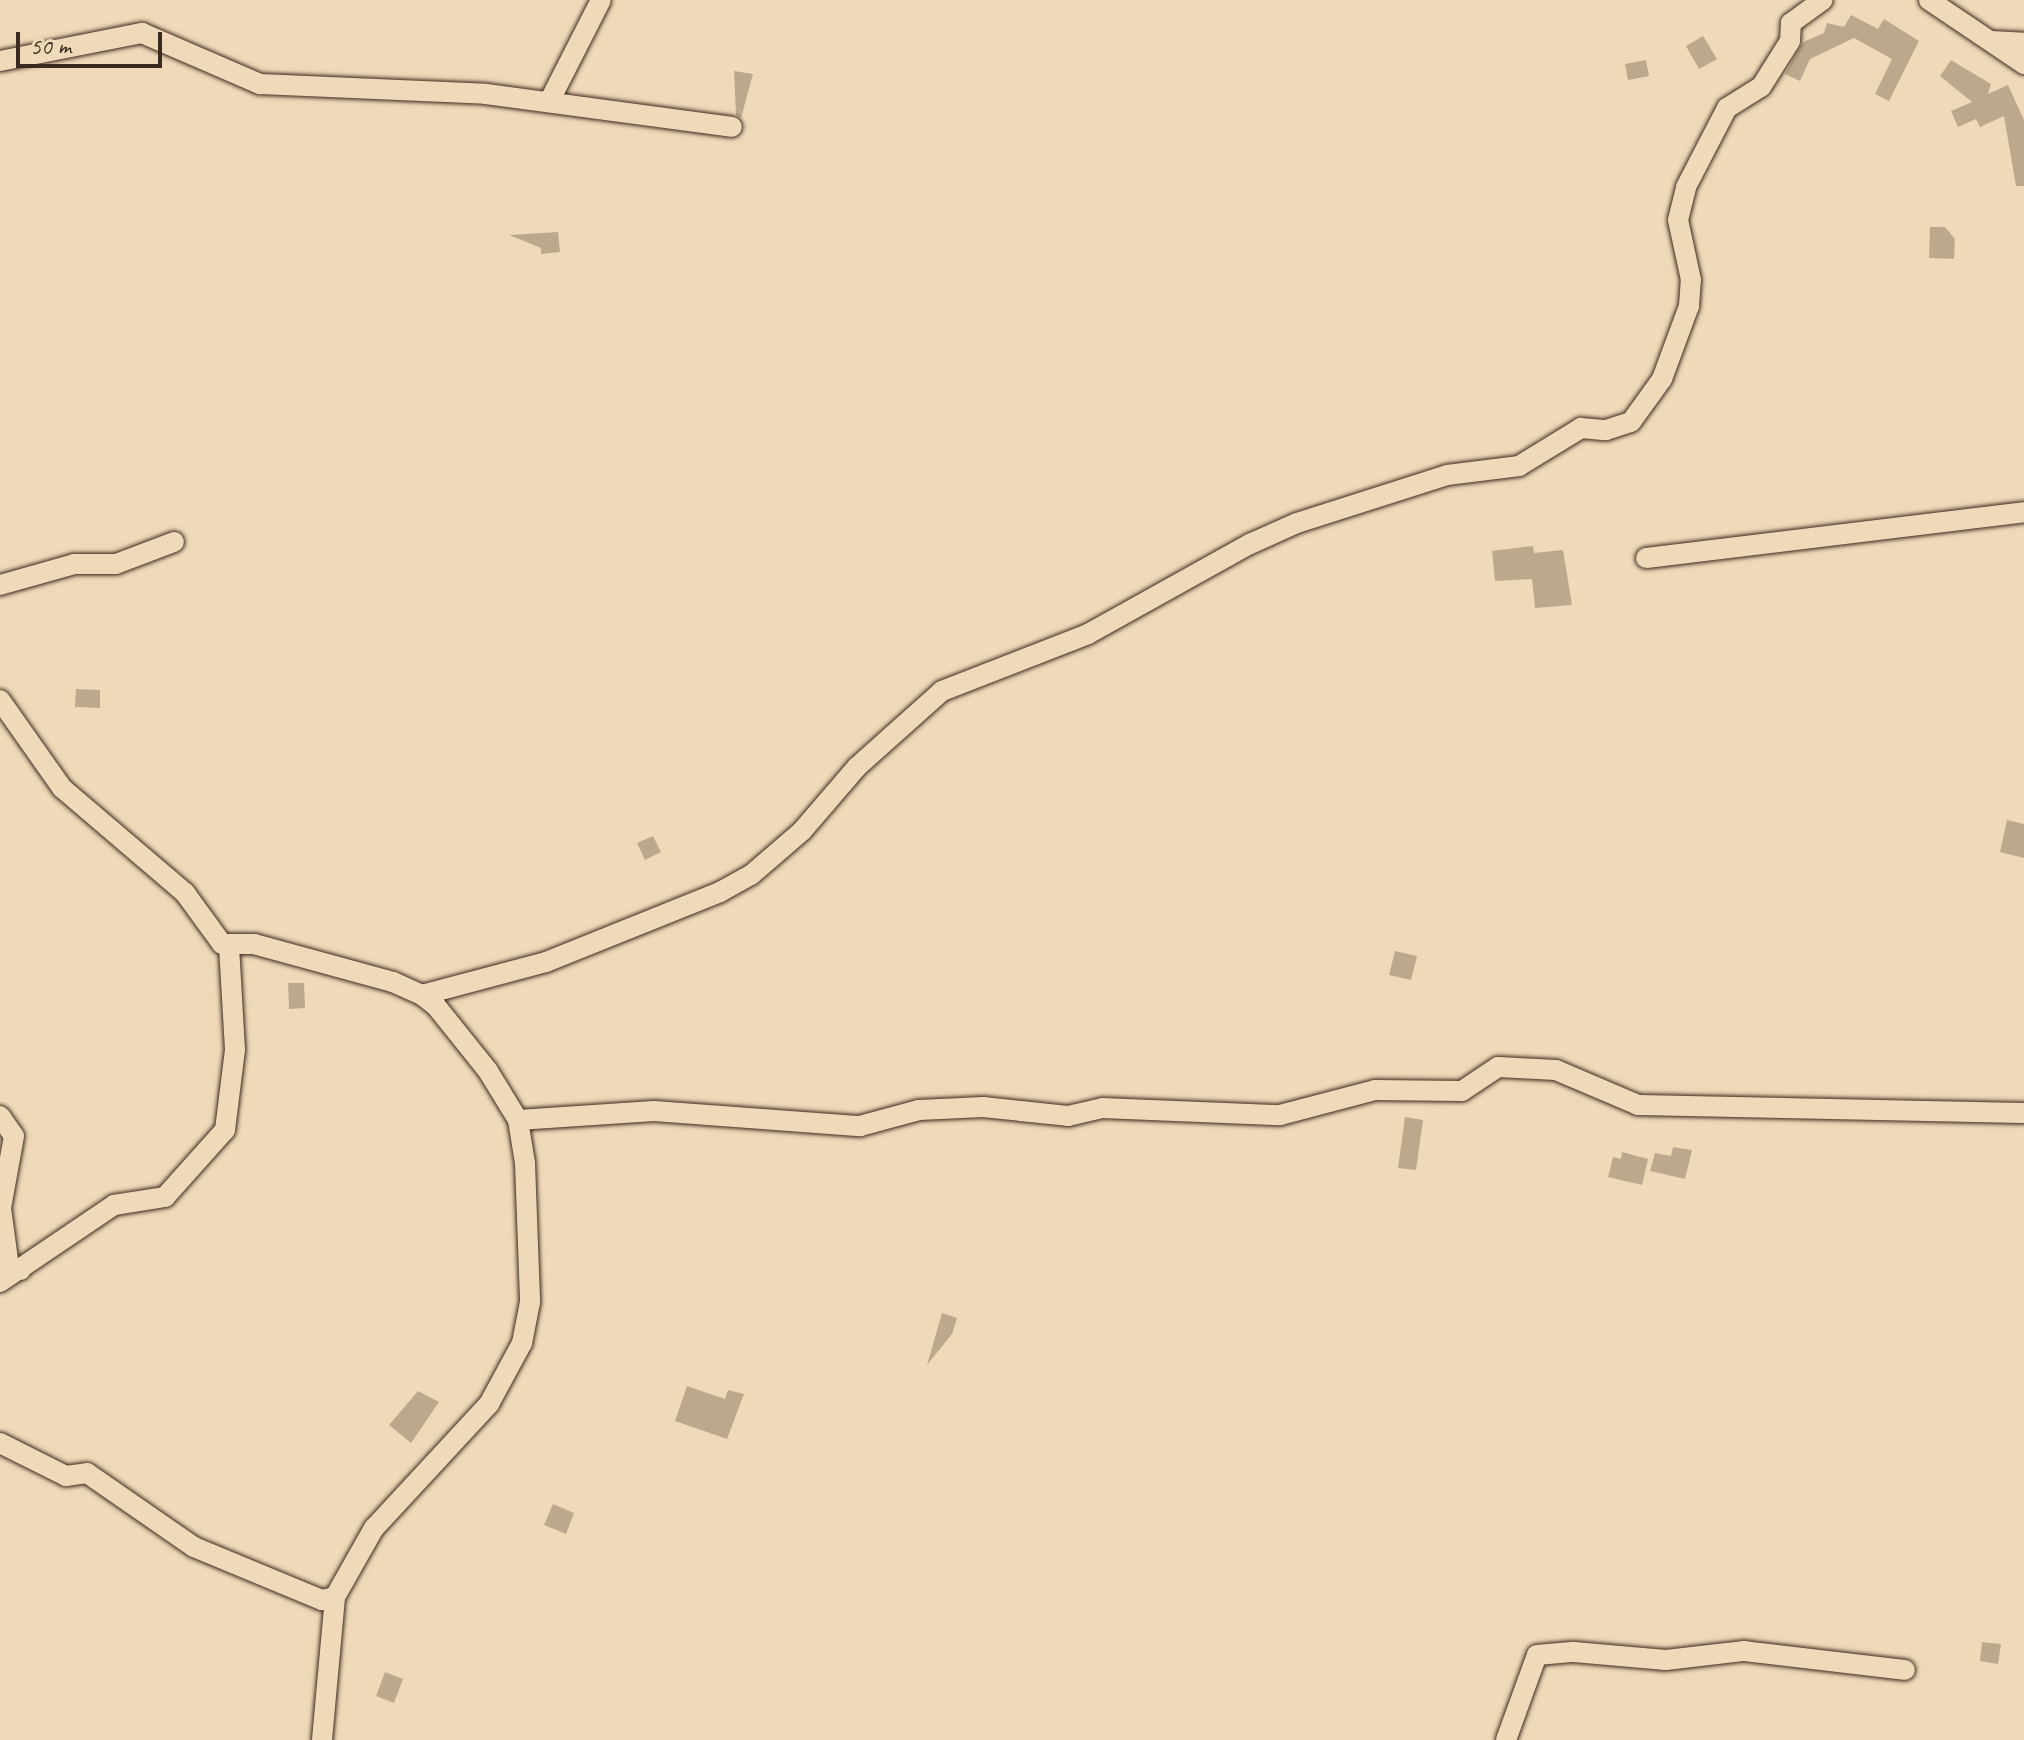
<!DOCTYPE html>
<style>
body{margin:0}
#map{position:relative;width:2024px;height:1740px;overflow:hidden;background:#f0d9b8;font-family:Caveat,sans-serif}
div>[style]{position:absolute}
[style*='--x']{left:calc(var(--x)*1px);top:calc(var(--y)*1px);width:calc(var(--w)*1px);rotate:calc(var(--a)*1deg)}
.building>*{inset:0;background:#bea88d}
.roads{filter:drop-shadow(0 0 2px #3b2a1e) drop-shadow(0 0 2px #3b2a1e)}
.street>*{height:20px;margin:-10px;padding:0 10px;transform-origin:10px;border-radius:10px;background:#f0d9b8}
span{translate:-50% -50%;white-space:nowrap;text-align:center;line-height:1.15;-webkit-text-stroke:6px #f0d9b8;paint-order:stroke}
.scale{position:absolute;left:16px;top:32px;width:146px;height:36px;box-sizing:border-box;border:4px solid #3b2a1e;border-top:0;padding-left:10px;font-size:24px;line-height:28px;white-space:nowrap;color:#3b2a1e;-webkit-text-stroke:6px #f0d9b8;paint-order:stroke}
</style>
<div id="map">
<div class="building">
<i style="clip-path:polygon(1851px 15px,1878px 29px,1884px 19px,1919px 41px,1889px 101px,1875px 94px,1892px 59px,1854px 38px,1810px 59px,1800px 81px,1785px 74px,1803px 42px,1824px 33px,1827px 23px,1844px 27px)"></i>
<i style="clip-path:polygon(1703px 36px,1717px 59px,1699px 69px,1686px 46px)"></i>
<i style="clip-path:polygon(1646px 60px,1649px 76px,1628px 80px,1625px 64px)"></i>
<i style="clip-path:polygon(1951px 60px,1991px 84px,1988px 94px,2008px 85px,2024px 120px,2024px 186px,2016px 186px,2004px 116px,1980px 127px,1976px 119px,1958px 127px,1951px 111px,1972px 102px,1940px 76px)"></i>
<i style="clip-path:polygon(734px 71px,753px 74px,741px 118px,736px 115px)"></i>
<i style="clip-path:polygon(1930px 227px,1945px 227px,1955px 239px,1954px 259px,1929px 258px)"></i>
<i style="clip-path:polygon(558px 232px,560px 252px,541px 254px,541px 248px,509px 235px)"></i>
<i style="clip-path:polygon(1533px 546px,1534px 553px,1563px 550px,1572px 605px,1535px 608px,1532px 579px,1495px 581px,1492px 551px)"></i>
<i style="clip-path:polygon(76px 689px,100px 690px,100px 708px,75px 707px)"></i>
<i style="clip-path:polygon(2007px 820px,2024px 824px,2024px 858px,2000px 852px)"></i>
<i style="clip-path:polygon(653px 836px,661px 852px,645px 860px,637px 843px)"></i>
<i style="clip-path:polygon(1395px 951px,1417px 956px,1411px 980px,1389px 975px)"></i>
<i style="clip-path:polygon(288px 983px,304px 983px,305px 1008px,289px 1009px)"></i>
<i style="clip-path:polygon(1405px 1117px,1423px 1120px,1416px 1170px,1398px 1168px)"></i>
<i style="clip-path:polygon(1673px 1147px,1692px 1150px,1685px 1179px,1650px 1171px,1655px 1153px,1671px 1156px)"></i>
<i style="clip-path:polygon(1622px 1152px,1648px 1159px,1642px 1185px,1608px 1177px,1613px 1157px,1621px 1159px)"></i>
<i style="clip-path:polygon(942px 1313px,957px 1318px,952px 1334px,927px 1365px)"></i>
<i style="clip-path:polygon(687px 1386px,725px 1399px,728px 1390px,744px 1394px,727px 1439px,675px 1421px)"></i>
<i style="clip-path:polygon(418px 1391px,439px 1402px,411px 1443px,389px 1425px)"></i>
<i style="clip-path:polygon(553px 1504px,574px 1513px,566px 1534px,544px 1525px)"></i>
<i style="clip-path:polygon(1982px 1642px,2001px 1644px,1998px 1664px,1980px 1661px)"></i>
<i style="clip-path:polygon(385px 1672px,403px 1679px,394px 1703px,376px 1696px)"></i>
</div>
<div class="roads">
<div class="street">
<i style="--x:1929;--y:0;--w:115;--a:34"></i>
<i style="--x:1991;--y:41;--w:33;--a:3"></i>
<i style="--x:0;--y:61;--w:145;--a:-11.2"></i>
<i style="--x:142;--y:33;--w:129;--a:23.4"></i>
<i style="--x:260;--y:84;--w:226;--a:2.5"></i>
<i style="--x:486;--y:94;--w:248;--a:7.6"></i>
<i style="--x:549;--y:102;--w:114;--a:-63"></i>
<i style="--x:1646;--y:558;--w:381;--a:-6.9"></i>
<i style="--x:0;--y:585;--w:77;--a:-15.8"></i>
<i style="--x:74;--y:564;--w:42;--a:0"></i>
<i style="--x:116;--y:564;--w:62;--a:-20.8"></i>
<i style="--x:0;--y:700;--w:108;--a:54.8"></i>
<i style="--x:62;--y:788;--w:162;--a:40.5"></i>
<i style="--x:185;--y:893;--w:63;--a:54"></i>
<i style="--x:222;--y:944;--w:32;--a:0"></i>
<i style="--x:254;--y:944;--w:144;--a:15.3"></i>
<i style="--x:393;--y:982;--w:32;--a:24"></i>
<i style="--x:422;--y:995;--w:18;--a:38"></i>
<i style="--x:436;--y:1006;--w:83;--a:51.3"></i>
<i style="--x:488;--y:1071;--w:57;--a:58.5"></i>
<i style="--x:518;--y:1120;--w:44;--a:80.8"></i>
<i style="--x:525;--y:1163;--w:139;--a:87.9"></i>
<i style="--x:530;--y:1302;--w:42;--a:101"></i>
<i style="--x:522;--y:1343;--w:69;--a:118.4"></i>
<i style="--x:489;--y:1404;--w:169;--a:132.8"></i>
<i style="--x:374;--y:1528;--w:79;--a:119.5"></i>
<i style="--x:335;--y:1597;--w:144;--a:95.2"></i>
<i style="--x:422;--y:995;--w:128;--a:-14.9"></i>
<i style="--x:546;--y:962;--w:188;--a:-21.9"></i>
<i style="--x:720;--y:892;--w:35;--a:-29"></i>
<i style="--x:751;--y:875;--w:67;--a:-40.8"></i>
<i style="--x:802;--y:831;--w:84;--a:-49.3"></i>
<i style="--x:857;--y:767;--w:114;--a:-41.8"></i>
<i style="--x:942;--y:691;--w:157;--a:-21.3"></i>
<i style="--x:1088;--y:634;--w:185;--a:-29.1"></i>
<i style="--x:1250;--y:544;--w:51;--a:-24.1"></i>
<i style="--x:1297;--y:523;--w:157;--a:-17.7"></i>
<i style="--x:1447;--y:475;--w:73;--a:-7.1"></i>
<i style="--x:1519;--y:466;--w:73;--a:-31.5"></i>
<i style="--x:1581;--y:428;--w:25;--a:5"></i>
<i style="--x:1606;--y:430;--w:26;--a:-18"></i>
<i style="--x:1631;--y:422;--w:53;--a:-54.2"></i>
<i style="--x:1662;--y:379;--w:78;--a:-69.7"></i>
<i style="--x:1689;--y:306;--w:26;--a:-86"></i>
<i style="--x:1691;--y:280;--w:61;--a:-102.2"></i>
<i style="--x:1678;--y:220;--w:34;--a:-76"></i>
<i style="--x:1686;--y:187;--w:89;--a:-62.6"></i>
<i style="--x:1727;--y:108;--w:40;--a:-32"></i>
<i style="--x:1761;--y:87;--w:54;--a:-57.8"></i>
<i style="--x:1790;--y:41;--w:18;--a:-87"></i>
<i style="--x:1791;--y:23;--w:39;--a:-36"></i>
<i style="--x:0;--y:1116;--w:24;--a:55"></i>
<i style="--x:14;--y:1136;--w:73;--a:100.2"></i>
<i style="--x:1;--y:1208;--w:60;--a:82.3"></i>
<i style="--x:9;--y:1267;--w:12;--a:14"></i>
<i style="--x:518;--y:1120;--w:136;--a:-3.8"></i>
<i style="--x:654;--y:1111;--w:207;--a:4.2"></i>
<i style="--x:860;--y:1126;--w:61;--a:-15.2"></i>
<i style="--x:919;--y:1110;--w:64;--a:-2.7"></i>
<i style="--x:983;--y:1107;--w:85;--a:6"></i>
<i style="--x:1068;--y:1116;--w:35;--a:-13"></i>
<i style="--x:1102;--y:1108;--w:178;--a:2.3"></i>
<i style="--x:1280;--y:1115;--w:98;--a:-14.7"></i>
<i style="--x:1375;--y:1090;--w:87;--a:0.7"></i>
<i style="--x:1462;--y:1091;--w:43;--a:-33.7"></i>
<i style="--x:1498;--y:1067;--w:58;--a:3"></i>
<i style="--x:1556;--y:1070;--w:89;--a:23.1"></i>
<i style="--x:1638;--y:1105;--w:386;--a:1.2"></i>
<i style="--x:0;--y:1282;--w:138;--a:-34"></i>
<i style="--x:114;--y:1205;--w:52;--a:-8.9"></i>
<i style="--x:165;--y:1197;--w:90;--a:-48.2"></i>
<i style="--x:225;--y:1130;--w:81;--a:-82.9"></i>
<i style="--x:235;--y:1050;--w:105;--a:-93.3"></i>
<i style="--x:0;--y:1443;--w:74;--a:26.6"></i>
<i style="--x:66;--y:1476;--w:21;--a:-8"></i>
<i style="--x:87;--y:1473;--w:130;--a:34.7"></i>
<i style="--x:194;--y:1547;--w:139;--a:22.5"></i>
<i style="--x:322;--y:1600;--w:13;--a:-13"></i>
<i style="--x:1506;--y:1740;--w:90;--a:-70"></i>
<i style="--x:1537;--y:1655;--w:37;--a:-5"></i>
<i style="--x:1574;--y:1652;--w:92;--a:5"></i>
<i style="--x:1666;--y:1660;--w:79;--a:-6.6"></i>
<i style="--x:1744;--y:1651;--w:162;--a:6.7"></i>
</div>
</div>
<div class="scale">50 m</div>
</div>
